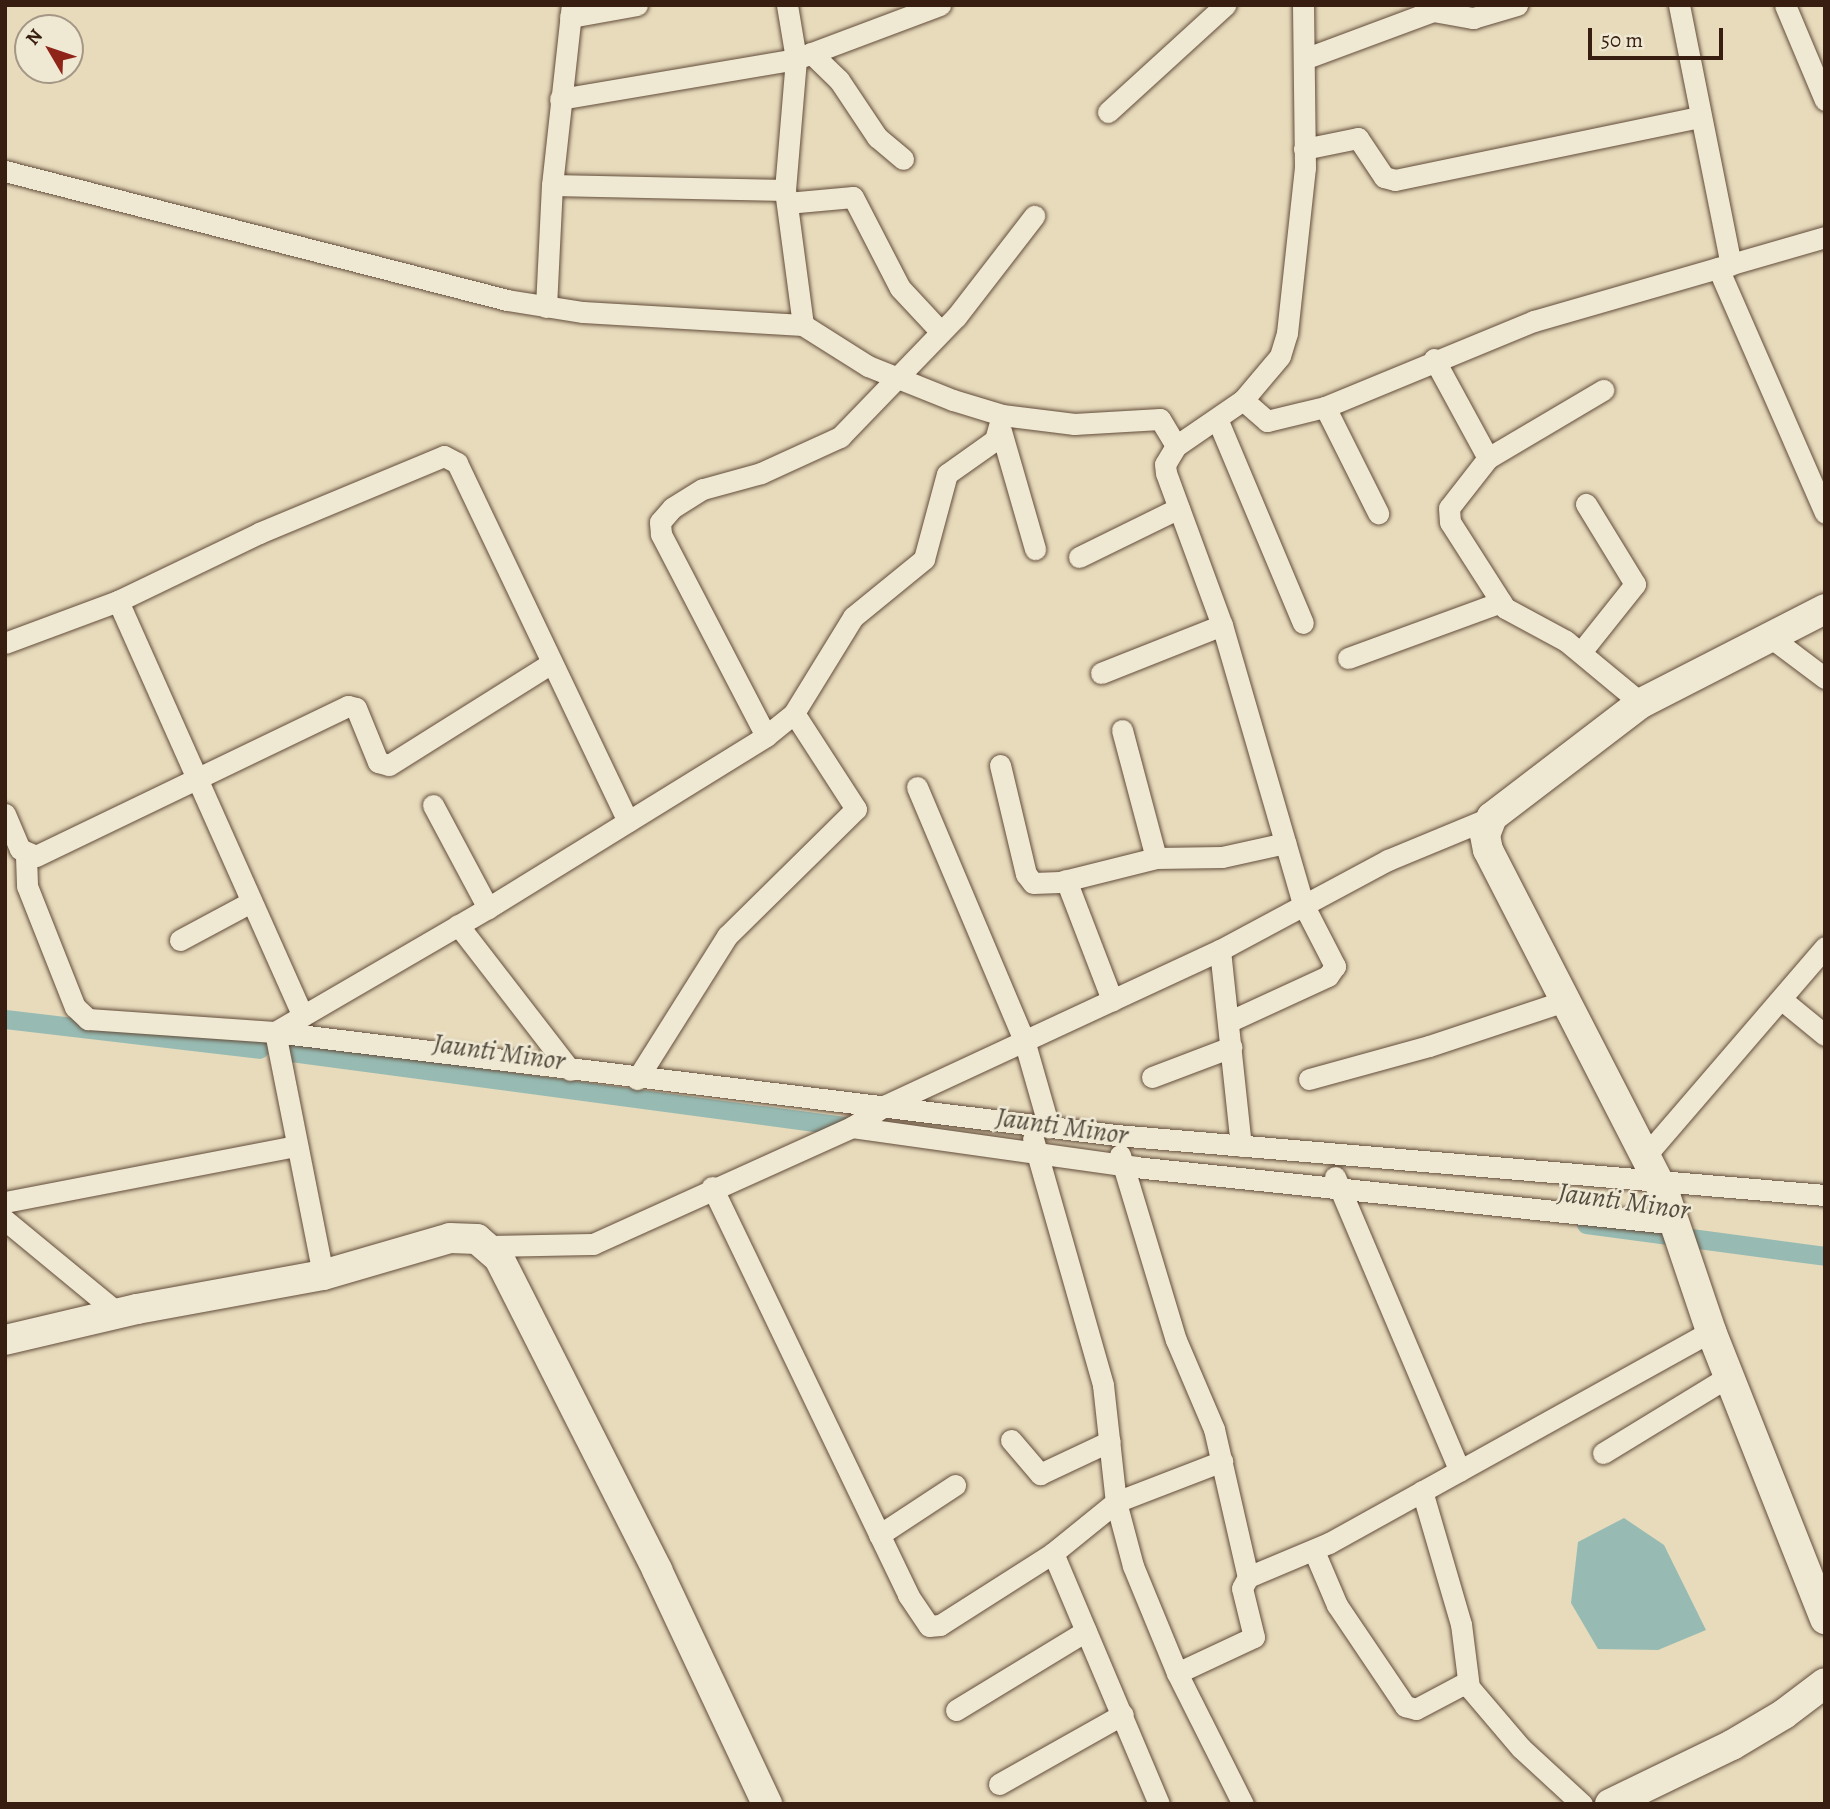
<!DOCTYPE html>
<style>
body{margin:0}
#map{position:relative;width:1830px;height:1809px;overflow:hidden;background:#e7dbbc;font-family:Alegreya,serif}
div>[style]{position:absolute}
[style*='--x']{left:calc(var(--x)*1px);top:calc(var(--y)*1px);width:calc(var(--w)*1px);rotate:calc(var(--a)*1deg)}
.water>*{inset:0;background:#97bbb3}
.canal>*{height:19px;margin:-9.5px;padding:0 9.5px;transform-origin:9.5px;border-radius:9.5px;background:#97bbb3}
.roads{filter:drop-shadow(0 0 2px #634d3b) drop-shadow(0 0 2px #634d3b)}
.street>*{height:21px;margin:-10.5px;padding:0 10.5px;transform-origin:10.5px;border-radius:10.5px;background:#efe8d3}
.secondary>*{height:30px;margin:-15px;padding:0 15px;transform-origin:15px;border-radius:15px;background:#efe8d3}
span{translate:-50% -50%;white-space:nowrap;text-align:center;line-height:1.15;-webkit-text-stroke:5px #efe8d3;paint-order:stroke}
.water-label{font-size:28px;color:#544d41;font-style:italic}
.frame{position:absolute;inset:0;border:7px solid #371e10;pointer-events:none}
.north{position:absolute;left:14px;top:14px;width:70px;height:70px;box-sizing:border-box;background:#efe8d3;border:2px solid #a59785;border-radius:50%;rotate:309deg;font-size:19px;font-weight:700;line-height:28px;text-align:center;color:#371e10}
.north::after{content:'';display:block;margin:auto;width:24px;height:32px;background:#8f2418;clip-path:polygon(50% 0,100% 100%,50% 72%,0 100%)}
.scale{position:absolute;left:1588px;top:28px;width:135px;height:32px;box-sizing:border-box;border:4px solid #371e10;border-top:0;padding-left:9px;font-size:21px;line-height:24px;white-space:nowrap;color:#371e10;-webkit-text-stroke:5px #efe8d3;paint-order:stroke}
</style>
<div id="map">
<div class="water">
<i style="clip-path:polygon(1624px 1518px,1664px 1545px,1706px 1630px,1658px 1650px,1598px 1649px,1571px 1603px,1578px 1542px)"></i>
</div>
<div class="canal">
<i style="--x:5;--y:1019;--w:256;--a:6.7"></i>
<i style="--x:291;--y:1052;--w:573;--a:7.62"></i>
<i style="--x:1586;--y:1224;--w:241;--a:7.6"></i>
</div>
<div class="roads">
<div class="street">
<i style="--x:787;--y:5;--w:55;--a:80.5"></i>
<i style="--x:796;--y:59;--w:131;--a:94.8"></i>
<i style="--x:785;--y:190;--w:136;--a:82.4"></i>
<i style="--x:1679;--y:5;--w:265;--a:78.7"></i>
<i style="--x:1785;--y:5;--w:103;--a:67.2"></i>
<i style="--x:570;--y:17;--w:68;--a:-10.2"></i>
<i style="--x:811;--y:53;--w:39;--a:44"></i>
<i style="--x:839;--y:80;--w:69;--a:56.3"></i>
<i style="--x:877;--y:137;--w:34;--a:40"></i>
<i style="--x:1304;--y:59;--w:138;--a:-20.4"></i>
<i style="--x:1433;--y:11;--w:41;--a:9.9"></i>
<i style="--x:1473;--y:18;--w:46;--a:-16.5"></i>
<i style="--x:560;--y:99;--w:239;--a:-9.6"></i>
<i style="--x:796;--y:59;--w:154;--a:-20.6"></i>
<i style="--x:1108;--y:112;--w:159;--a:-42.4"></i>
<i style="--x:1304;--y:149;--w:55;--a:-11.5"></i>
<i style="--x:1358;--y:138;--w:47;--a:56.3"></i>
<i style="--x:1384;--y:177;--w:11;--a:15"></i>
<i style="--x:1395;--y:180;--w:310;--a:-11.7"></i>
<i style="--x:5;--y:171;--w:518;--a:14.41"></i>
<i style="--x:507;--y:300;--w:77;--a:9"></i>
<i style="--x:583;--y:312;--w:220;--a:3.4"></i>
<i style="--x:803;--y:325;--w:77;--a:32.2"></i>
<i style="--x:868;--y:366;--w:92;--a:21.8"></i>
<i style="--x:953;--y:400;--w:51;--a:17"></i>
<i style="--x:1002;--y:415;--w:73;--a:7.1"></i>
<i style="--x:1074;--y:424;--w:86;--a:-3.3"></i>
<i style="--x:1160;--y:419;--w:31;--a:59"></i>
<i style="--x:1176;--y:446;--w:81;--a:-34.5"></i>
<i style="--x:1243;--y:400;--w:32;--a:41"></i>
<i style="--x:1267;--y:421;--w:60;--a:-13.6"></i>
<i style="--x:1325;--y:407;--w:226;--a:-22.4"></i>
<i style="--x:1534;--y:321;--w:303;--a:-16.1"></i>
<i style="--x:552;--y:185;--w:233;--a:1.2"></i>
<i style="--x:787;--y:203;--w:66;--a:-5.2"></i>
<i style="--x:853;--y:197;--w:102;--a:62.7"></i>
<i style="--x:900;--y:288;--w:60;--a:47"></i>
<i style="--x:1718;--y:268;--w:267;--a:66.4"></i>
<i style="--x:546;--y:307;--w:122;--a:-87.2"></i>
<i style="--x:552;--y:185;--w:181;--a:-83.7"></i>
<i style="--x:1434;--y:359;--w:113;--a:61.4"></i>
<i style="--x:1488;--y:458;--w:63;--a:128"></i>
<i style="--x:1449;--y:508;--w:14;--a:86"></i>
<i style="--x:1450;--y:522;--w:102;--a:57.4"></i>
<i style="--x:1505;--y:608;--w:69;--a:28.4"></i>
<i style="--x:1566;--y:641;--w:97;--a:39.6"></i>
<i style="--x:1243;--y:400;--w:57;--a:-49.9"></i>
<i style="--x:1280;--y:356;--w:24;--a:-73"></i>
<i style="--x:1287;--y:333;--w:166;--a:-83.8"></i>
<i style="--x:1305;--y:168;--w:163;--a:-90.7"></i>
<i style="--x:1325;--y:407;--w:119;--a:63.4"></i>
<i style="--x:1218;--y:421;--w:219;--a:67.2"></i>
<i style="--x:1001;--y:431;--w:123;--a:73.9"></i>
<i style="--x:1176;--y:446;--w:21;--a:121"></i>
<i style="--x:1165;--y:464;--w:9;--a:84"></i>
<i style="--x:1166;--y:473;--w:162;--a:69.8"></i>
<i style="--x:1222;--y:625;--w:291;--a:73.8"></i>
<i style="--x:1303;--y:904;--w:70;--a:62.7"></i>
<i style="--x:1335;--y:966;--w:12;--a:125"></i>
<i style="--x:1328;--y:976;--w:110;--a:155.3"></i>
<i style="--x:1488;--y:458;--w:134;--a:-30.6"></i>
<i style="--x:1079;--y:557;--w:111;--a:-26.1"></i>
<i style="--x:118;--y:601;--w:454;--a:66"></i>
<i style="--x:1769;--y:636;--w:70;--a:36.9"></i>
<i style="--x:5;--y:643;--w:121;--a:-20.4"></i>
<i style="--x:118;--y:601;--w:157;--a:-25.7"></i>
<i style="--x:259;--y:533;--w:200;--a:-22.6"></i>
<i style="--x:444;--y:456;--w:15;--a:28"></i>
<i style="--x:457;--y:463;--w:397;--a:64.5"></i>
<i style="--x:1581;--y:652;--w:87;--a:-51.5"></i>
<i style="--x:1635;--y:584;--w:94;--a:-121.5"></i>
<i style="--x:1348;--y:658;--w:163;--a:-20.1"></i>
<i style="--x:1101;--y:673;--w:130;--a:-21.6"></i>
<i style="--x:1122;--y:730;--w:132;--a:75.1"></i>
<i style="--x:766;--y:736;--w:228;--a:-117.5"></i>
<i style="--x:661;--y:534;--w:12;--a:-95"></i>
<i style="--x:660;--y:522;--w:18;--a:-49"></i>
<i style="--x:672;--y:508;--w:36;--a:-32"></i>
<i style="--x:703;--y:489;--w:60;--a:-15.4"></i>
<i style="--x:761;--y:473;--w:87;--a:-24.5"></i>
<i style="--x:840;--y:437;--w:167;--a:-46"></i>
<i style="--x:956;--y:317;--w:128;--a:-52.3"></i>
<i style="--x:1000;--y:765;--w:112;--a:76.6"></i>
<i style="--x:1026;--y:874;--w:11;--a:52"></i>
<i style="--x:1033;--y:883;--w:27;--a:-2"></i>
<i style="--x:1060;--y:882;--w:99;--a:-14"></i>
<i style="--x:1156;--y:858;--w:66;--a:-0.9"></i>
<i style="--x:1222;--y:857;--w:65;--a:-12.5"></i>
<i style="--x:917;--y:787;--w:275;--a:67.1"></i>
<i style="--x:1024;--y:1040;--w:91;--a:74"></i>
<i style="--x:433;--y:805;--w:117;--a:61.9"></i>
<i style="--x:5;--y:814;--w:38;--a:67"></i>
<i style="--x:20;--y:849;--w:17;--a:24"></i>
<i style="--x:36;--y:856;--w:346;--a:-25.7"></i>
<i style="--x:348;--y:706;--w:8;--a:14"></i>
<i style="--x:356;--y:708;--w:58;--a:67.8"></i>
<i style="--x:378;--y:762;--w:11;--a:15"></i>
<i style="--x:389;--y:765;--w:190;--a:-32.1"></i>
<i style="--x:26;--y:856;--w:30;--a:88"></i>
<i style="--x:27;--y:886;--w:130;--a:68.4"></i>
<i style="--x:75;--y:1007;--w:18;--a:43"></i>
<i style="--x:88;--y:1019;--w:187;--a:4"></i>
<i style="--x:275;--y:1032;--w:847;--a:6.98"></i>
<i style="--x:1116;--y:1135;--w:712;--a:4.84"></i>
<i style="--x:1066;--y:880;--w:129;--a:69"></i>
<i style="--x:458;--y:925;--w:183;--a:52.3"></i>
<i style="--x:180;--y:940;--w:81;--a:-28.2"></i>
<i style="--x:1220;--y:950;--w:197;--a:83.9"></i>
<i style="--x:1781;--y:999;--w:57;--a:39.3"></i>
<i style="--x:275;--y:1032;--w:246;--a:-30.2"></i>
<i style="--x:488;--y:908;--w:327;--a:-31.7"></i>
<i style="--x:766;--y:736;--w:36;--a:-39"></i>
<i style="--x:794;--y:713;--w:113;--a:-58.4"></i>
<i style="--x:853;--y:617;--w:92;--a:-39.2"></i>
<i style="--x:924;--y:559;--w:88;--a:-74.9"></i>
<i style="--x:947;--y:474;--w:59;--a:-35.3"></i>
<i style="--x:995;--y:440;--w:26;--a:-74"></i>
<i style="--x:275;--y:1032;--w:248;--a:78.8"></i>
<i style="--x:1152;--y:1077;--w:85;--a:-20.8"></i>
<i style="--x:637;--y:1079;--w:169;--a:-57.8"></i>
<i style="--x:727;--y:936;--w:181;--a:-44.6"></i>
<i style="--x:856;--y:809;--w:114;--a:-122.9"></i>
<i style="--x:1309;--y:1079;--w:124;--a:-15.4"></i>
<i style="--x:1429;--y:1046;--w:142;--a:-18.4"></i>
<i style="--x:852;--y:1127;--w:286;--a:8"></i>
<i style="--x:1135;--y:1167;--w:546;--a:5.99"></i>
<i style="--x:1033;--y:1139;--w:256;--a:74.1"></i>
<i style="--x:1103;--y:1385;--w:118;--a:83.7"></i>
<i style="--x:1116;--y:1502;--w:66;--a:75.1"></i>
<i style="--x:1133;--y:1566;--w:116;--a:67.6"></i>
<i style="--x:1177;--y:1673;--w:147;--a:63.3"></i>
<i style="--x:1647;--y:1154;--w:273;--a:-49.3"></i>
<i style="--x:1120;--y:1155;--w:193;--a:73.2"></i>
<i style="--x:1176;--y:1340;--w:97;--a:66.9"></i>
<i style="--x:1214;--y:1429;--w:152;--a:77.1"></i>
<i style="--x:1335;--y:1177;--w:319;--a:67"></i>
<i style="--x:712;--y:1187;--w:453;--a:64.3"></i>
<i style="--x:908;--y:1595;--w:37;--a:56"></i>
<i style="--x:929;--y:1626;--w:11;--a:-5"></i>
<i style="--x:940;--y:1625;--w:134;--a:-32.5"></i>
<i style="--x:1053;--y:1553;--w:81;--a:-39"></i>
<i style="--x:1116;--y:1502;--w:114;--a:-21.1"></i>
<i style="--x:5;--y:1202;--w:296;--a:-10.9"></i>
<i style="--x:5;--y:1220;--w:146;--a:39.5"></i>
<i style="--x:488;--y:1246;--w:105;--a:-1.1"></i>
<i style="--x:593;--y:1244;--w:284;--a:-24.3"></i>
<i style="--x:852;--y:1127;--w:40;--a:-32.9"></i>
<i style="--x:886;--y:1105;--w:368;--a:-24.9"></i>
<i style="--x:1220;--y:950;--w:191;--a:-28.2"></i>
<i style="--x:1388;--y:860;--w:113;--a:-22.5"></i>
<i style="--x:1011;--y:1440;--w:45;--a:49.5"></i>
<i style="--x:1040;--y:1474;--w:77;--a:-25.2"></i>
<i style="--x:1603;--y:1453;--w:148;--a:-31.4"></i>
<i style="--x:1422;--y:1491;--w:139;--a:73.7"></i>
<i style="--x:1461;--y:1624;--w:64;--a:82.8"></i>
<i style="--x:1469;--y:1687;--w:80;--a:49.6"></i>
<i style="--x:1521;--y:1748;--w:83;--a:42.6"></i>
<i style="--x:879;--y:1535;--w:91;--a:-33.3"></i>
<i style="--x:1314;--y:1551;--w:59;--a:66.9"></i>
<i style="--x:1337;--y:1605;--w:122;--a:56"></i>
<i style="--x:1405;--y:1706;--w:11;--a:15"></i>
<i style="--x:1416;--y:1709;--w:58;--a:-27.9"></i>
<i style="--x:1053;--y:1553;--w:272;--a:67.1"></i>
<i style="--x:1177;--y:1673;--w:85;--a:-25.1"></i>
<i style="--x:1254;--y:1637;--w:50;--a:-103.8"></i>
<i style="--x:1242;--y:1588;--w:13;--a:-61"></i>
<i style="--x:1248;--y:1577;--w:88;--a:-22.8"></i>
<i style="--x:1329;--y:1543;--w:437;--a:-29"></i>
<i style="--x:956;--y:1710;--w:152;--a:-31.3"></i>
<i style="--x:999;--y:1784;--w:142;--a:-29.4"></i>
</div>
<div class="secondary">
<i style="--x:1825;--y:609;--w:207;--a:152.9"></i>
<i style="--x:1641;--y:703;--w:188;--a:142.6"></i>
<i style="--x:1492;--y:817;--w:19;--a:111"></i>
<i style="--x:1485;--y:835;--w:15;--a:79"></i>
<i style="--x:1488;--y:850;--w:388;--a:62.8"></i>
<i style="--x:1665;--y:1195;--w:144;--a:71.3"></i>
<i style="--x:1711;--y:1331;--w:310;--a:68.4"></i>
<i style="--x:5;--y:1340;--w:136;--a:-13.2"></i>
<i style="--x:137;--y:1309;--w:189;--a:-10.4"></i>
<i style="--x:323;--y:1275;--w:132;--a:-16.2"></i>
<i style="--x:450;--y:1238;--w:27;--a:2"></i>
<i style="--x:477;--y:1239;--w:29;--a:41"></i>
<i style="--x:499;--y:1258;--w:350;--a:63.1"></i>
<i style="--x:657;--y:1570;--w:259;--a:64.8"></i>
<i style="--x:1610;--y:1804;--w:136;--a:-25.8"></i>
<i style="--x:1732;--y:1745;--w:61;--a:-30.8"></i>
<i style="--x:1784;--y:1714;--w:51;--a:-37.1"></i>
</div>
</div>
<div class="water-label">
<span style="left:499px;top:1052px;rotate:8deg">Jaunti Minor</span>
<span style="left:1062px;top:1126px;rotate:8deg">Jaunti Minor</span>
<span style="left:1624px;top:1201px;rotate:8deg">Jaunti Minor</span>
</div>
<div class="frame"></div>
<div class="north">N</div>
<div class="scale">50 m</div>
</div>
